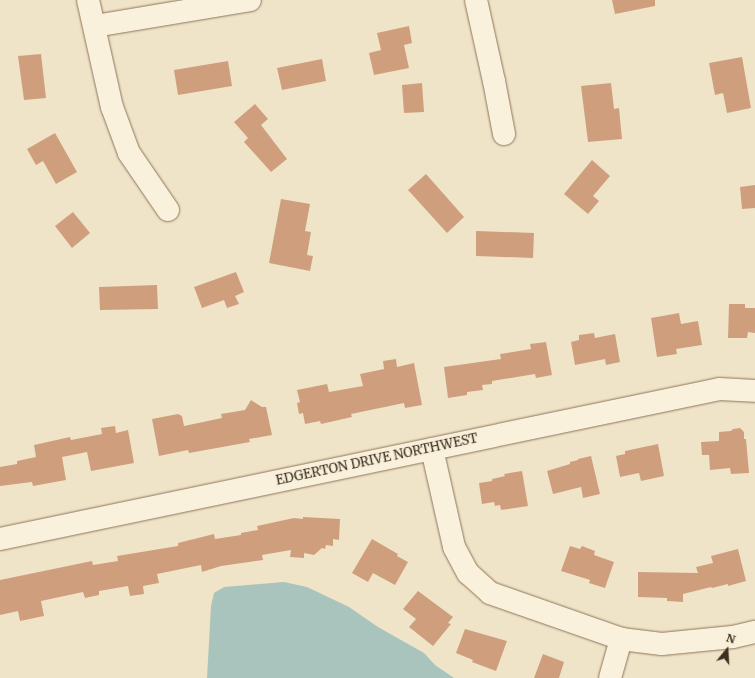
<!DOCTYPE html>
<style>
body{margin:0}
#map{position:relative;width:755px;height:678px;overflow:hidden;background:#f0e4c8;font-family:Merriweather,serif}
div>[style]{position:absolute}
[style*='--x']{left:calc(var(--x)*1px);top:calc(var(--y)*1px);width:calc(var(--w)*1px);rotate:calc(var(--a)*1deg)}
.water>*{inset:0;background:#a9c4bc}
.building>*{inset:0;background:#cf9f7d}
.roads{filter:drop-shadow(0 0 1px #8d765c) drop-shadow(0 0 1px #8d765c)}
.minor>*{height:22px;margin:-11px;padding:0 11px;transform-origin:11px;border-radius:11px;background:#faf1dc}
span{translate:-50% -50%;white-space:nowrap;text-align:center;line-height:1.15;-webkit-text-stroke:3px #f7eed8;paint-order:stroke}
.street-label{font-size:13px;color:#3d2e20}
.north{position:absolute;left:707px;top:630px;width:40px;height:40px;-webkit-text-stroke:3px #f7eed8;paint-order:stroke;rotate:18deg;font-size:11px;font-weight:700;line-height:16px;text-align:center;color:#3d2e20}
.north::after{content:'';display:block;margin:auto;width:14px;height:18px;background:#3d2e20;clip-path:polygon(50% 0,100% 100%,50% 72%,0 100%)}
</style>
<div id="map">
<div class="water">
<i style="clip-path:polygon(284px 582px,307px 587px,349px 607px,378px 627px,424px 653px,435px 665px,454px 678px,207px 678px,211px 606px,214px 593px,224px 587px)"></i>
</div>
<div class="building">
<i style="clip-path:polygon(612px 0,655px 0,655px 6px,615px 14px)"></i>
<i style="clip-path:polygon(409px 26px,412px 43px,404px 45px,409px 68px,374px 75px,369px 53px,381px 50px,377px 33px)"></i>
<i style="clip-path:polygon(41px 54px,46px 98px,24px 100px,18px 56px)"></i>
<i style="clip-path:polygon(742px 57px,751px 108px,727px 113px,723px 93px,715px 95px,709px 63px)"></i>
<i style="clip-path:polygon(322px 59px,326px 81px,282px 90px,277px 68px)"></i>
<i style="clip-path:polygon(228px 61px,232px 86px,178px 95px,174px 70px)"></i>
<i style="clip-path:polygon(422px 83px,424px 112px,404px 113px,402px 85px)"></i>
<i style="clip-path:polygon(611px 83px,614px 109px,619px 108px,622px 139px,588px 142px,581px 86px)"></i>
<i style="clip-path:polygon(255px 104px,268px 119px,261px 125px,287px 159px,271px 172px,244px 142px,248px 138px,234px 122px)"></i>
<i style="clip-path:polygon(55px 133px,77px 172px,56px 184px,43px 161px,36px 165px,27px 149px)"></i>
<i style="clip-path:polygon(592px 160px,610px 176px,593px 196px,599px 201px,588px 214px,564px 194px)"></i>
<i style="clip-path:polygon(426px 174px,464px 217px,447px 233px,408px 190px)"></i>
<i style="clip-path:polygon(755px 185px,755px 208px,742px 209px,740px 187px)"></i>
<i style="clip-path:polygon(281px 199px,310px 204px,305px 231px,311px 232px,307px 255px,313px 256px,310px 271px,269px 263px)"></i>
<i style="clip-path:polygon(73px 212px,90px 233px,72px 248px,55px 226px)"></i>
<i style="clip-path:polygon(476px 231px,534px 233px,533px 258px,476px 256px)"></i>
<i style="clip-path:polygon(236px 272px,244px 292px,235px 296px,239px 304px,227px 308px,224px 300px,202px 308px,194px 287px)"></i>
<i style="clip-path:polygon(157px 285px,158px 309px,100px 310px,99px 287px)"></i>
<i style="clip-path:polygon(729px 304px,745px 304px,745px 308px,755px 308px,755px 333px,748px 332px,747px 338px,728px 338px)"></i>
<i style="clip-path:polygon(679px 313px,681px 324px,698px 321px,702px 345px,676px 349px,677px 354px,657px 357px,651px 318px)"></i>
<i style="clip-path:polygon(594px 333px,595px 338px,615px 334px,620px 362px,606px 365px,605px 359px,575px 365px,571px 342px,579px 340px,579px 335px)"></i>
<i style="clip-path:polygon(546px 342px,552px 375px,536px 378px,535px 374px,492px 381px,492px 384px,482px 385px,483px 390px,467px 392px,467px 395px,448px 398px,444px 367px,501px 359px,500px 354px,531px 349px,530px 344px)"></i>
<i style="clip-path:polygon(396px 359px,397px 367px,414px 363px,422px 405px,405px 408px,404px 403px,351px 414px,352px 417px,321px 424px,320px 421px,305px 424px,303px 413px,299px 414px,297px 403px,300px 402px,297px 390px,327px 384px,329px 392px,363px 386px,360px 374px,384px 369px,383px 361px)"></i>
<i style="clip-path:polygon(251px 400px,262px 407px,266px 407px,272px 435px,249px 439px,250px 442px,189px 453px,188px 450px,159px 456px,152px 419px,178px 414px,182px 416px,184px 426px,222px 418px,221px 414px,245px 410px)"></i>
<i style="clip-path:polygon(115px 426px,116px 433px,128px 430px,134px 463px,91px 471px,87px 452px,62px 457px,66px 480px,33px 486px,32px 482px,0 486px,0 467px,17px 464px,17px 461px,36px 457px,34px 445px,70px 437px,71px 440px,102px 434px,101px 428px)"></i>
<i style="clip-path:polygon(740px 428px,744px 432px,744px 439px,746px 439px,749px 473px,731px 474px,730px 468px,710px 470px,709px 455px,702px 455px,701px 442px,719px 441px,719px 432px,731px 431px,733px 429px)"></i>
<i style="clip-path:polygon(658px 444px,664px 476px,641px 481px,639px 473px,620px 477px,616px 456px,625px 454px,625px 451px)"></i>
<i style="clip-path:polygon(591px 456px,600px 494px,583px 498px,581px 487px,553px 494px,547px 471px,570px 464px,570px 462px,578px 460px,578px 459px)"></i>
<i style="clip-path:polygon(522px 471px,528px 506px,501px 510px,500px 505px,495px 506px,494px 502px,482px 504px,479px 483px,492px 481px,492px 479px,505px 476px,504px 474px)"></i>
<i style="clip-path:polygon(303px 517px,340px 519px,339px 540px,333px 539px,333px 546px,326px 545px,325px 549px,322px 548px,314px 555px,304px 553px,304px 558px,290px 557px,291px 550px,262px 555px,263px 560px,221px 566px,202px 572px,201px 565px,157px 574px,159px 583px,143px 586px,144px 594px,130px 596px,128px 586px,99px 591px,99px 595px,85px 598px,83px 592px,41px 601px,44px 616px,20px 621px,18px 611px,0 615px,0 580px,92px 561px,93px 565px,118px 561px,117px 556px,178px 546px,178px 543px,214px 534px,215px 539px,241px 535px,241px 533px,258px 530px,257px 526px,294px 518px,303px 519px)"></i>
<i style="clip-path:polygon(372px 539px,398px 554px,397px 556px,408px 562px,395px 585px,373px 573px,368px 582px,352px 573px)"></i>
<i style="clip-path:polygon(570px 546px,580px 549px,582px 546px,595px 551px,594px 555px,614px 562px,605px 588px,589px 583px,590px 580px,561px 571px)"></i>
<i style="clip-path:polygon(738px 549px,746px 581px,728px 586px,728px 584px,712px 588px,711px 587px,683px 594px,683px 602px,667px 601px,667px 598px,638px 597px,638px 572px,698px 573px,696px 567px,713px 563px,711px 556px)"></i>
<i style="clip-path:polygon(418px 591px,453px 617px,448px 623px,451px 624px,433px 646px,409px 627px,416px 619px,403px 609px)"></i>
<i style="clip-path:polygon(465px 629px,507px 641px,496px 671px,472px 662px,473px 660px,456px 653px)"></i>
<i style="clip-path:polygon(543px 654px,564px 662px,559px 678px,534px 678px)"></i>
</div>
<div class="roads">
<div class="minor">
<i style="--x:88;--y:0;--w:110;--a:77.4"></i>
<i style="--x:112;--y:107;--w:49;--a:69.7"></i>
<i style="--x:129;--y:153;--w:69;--a:55.6"></i>
<i style="--x:476;--y:0;--w:83;--a:77.5"></i>
<i style="--x:494;--y:81;--w:54;--a:79.3"></i>
<i style="--x:95;--y:26;--w:157;--a:-9.5"></i>
<i style="--x:432;--y:449;--w:100;--a:77.3"></i>
<i style="--x:454;--y:547;--w:30;--a:62"></i>
<i style="--x:468;--y:573;--w:30;--a:42"></i>
<i style="--x:490;--y:593;--w:139;--a:19.3"></i>
<i style="--x:621;--y:639;--w:41;--a:7"></i>
<i style="--x:662;--y:644;--w:71;--a:-5.6"></i>
<i style="--x:733;--y:637;--w:23;--a:-13"></i>
<i style="--x:0;--y:539;--w:734;--a:-11.78"></i>
<i style="--x:719;--y:389;--w:36;--a:3"></i>
<i style="--x:610;--y:678;--w:41;--a:-74.2"></i>
</div>
</div>
<div class="street-label">
<span style="left:377px;top:460px;rotate:-12deg">EDGERTON DRIVE NORTHWEST</span>
</div>
<div class="north">N</div>
</div>
